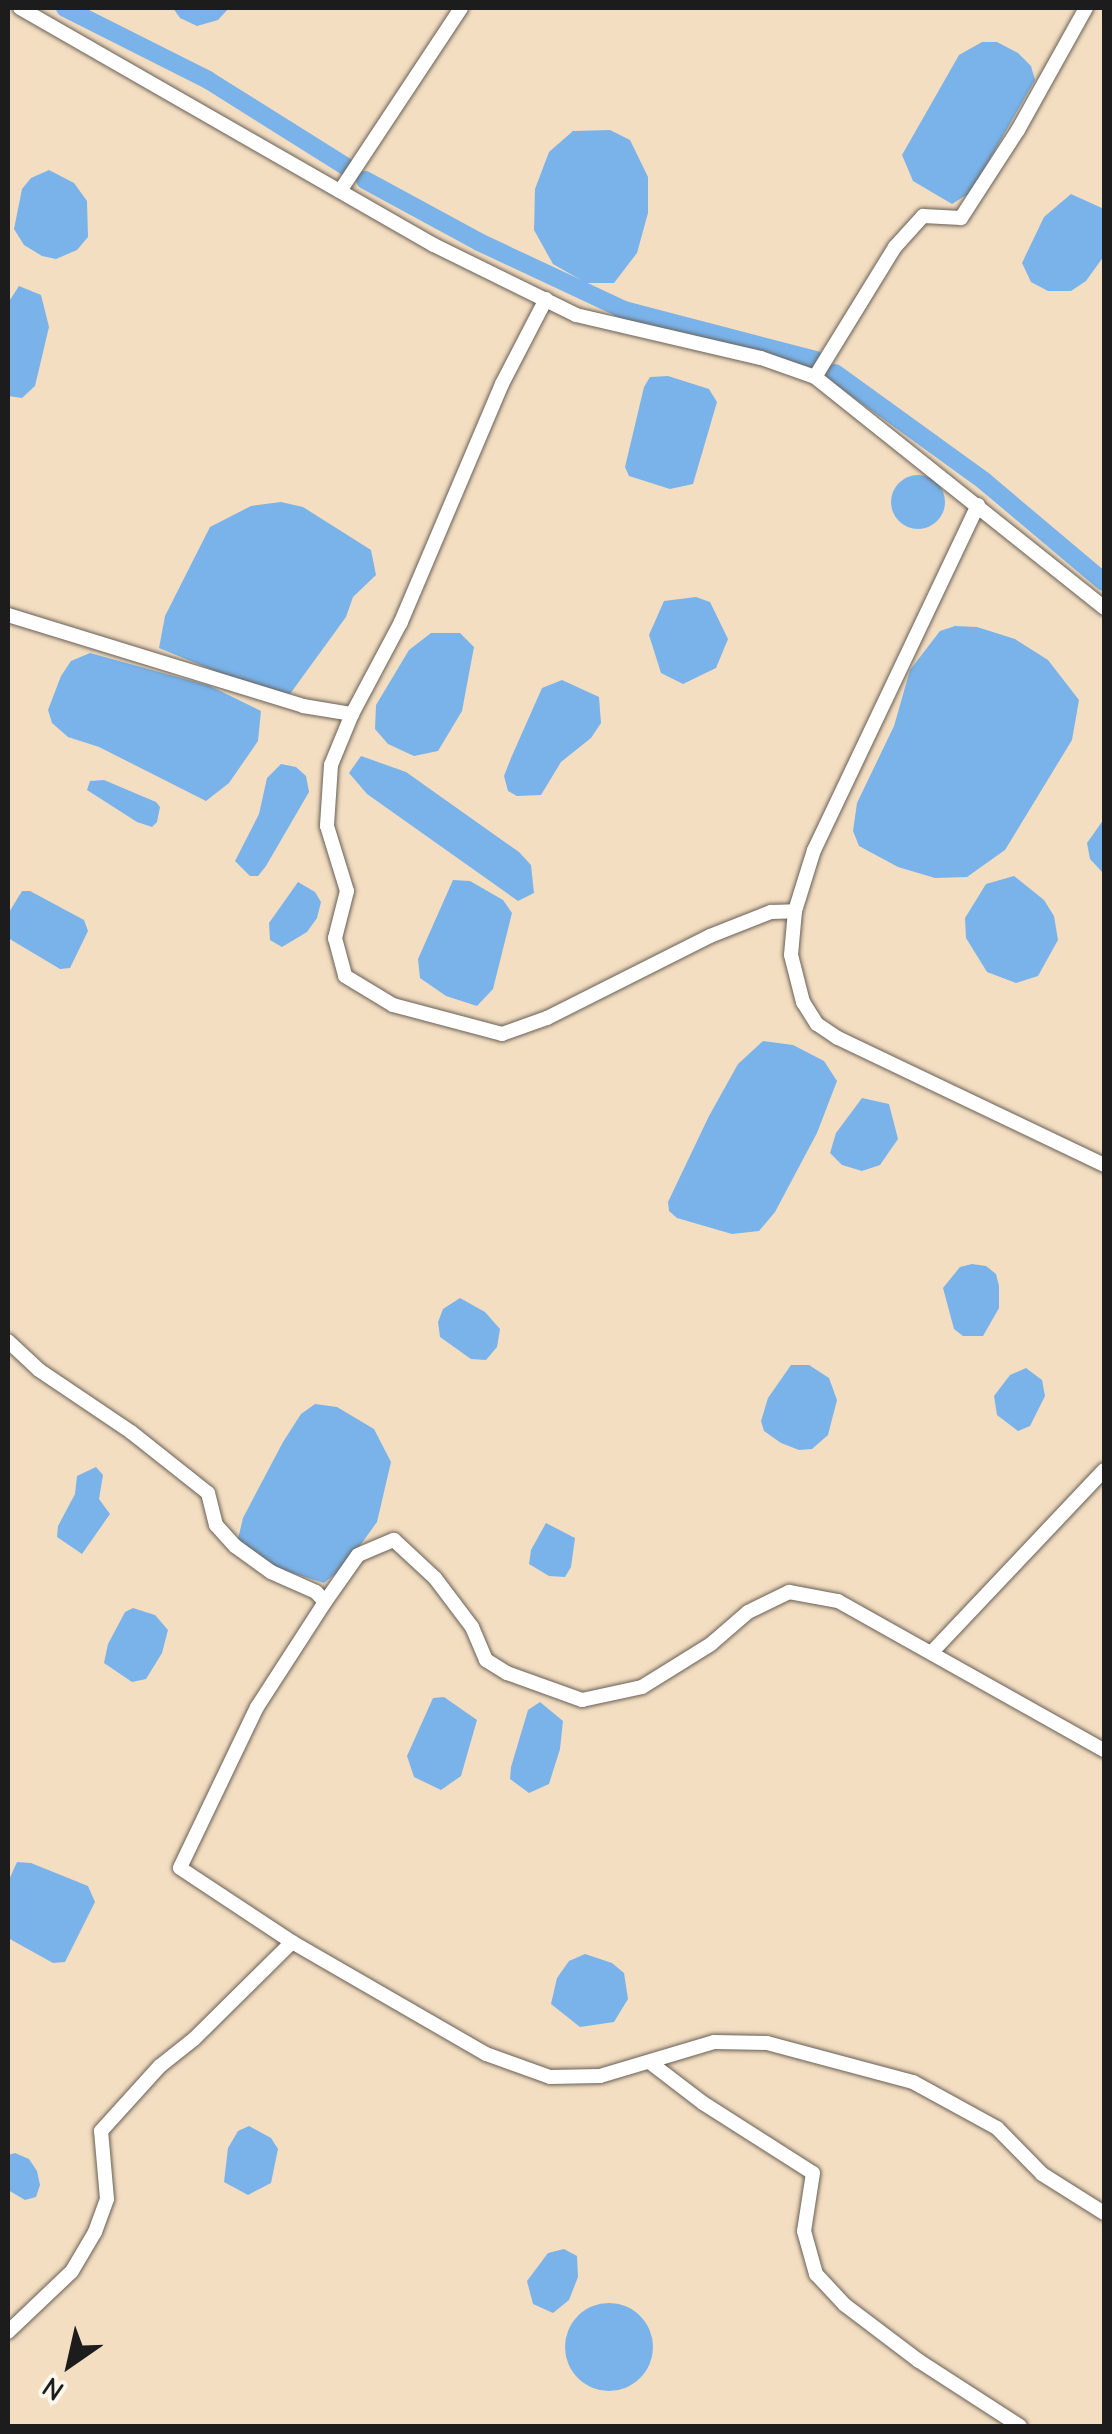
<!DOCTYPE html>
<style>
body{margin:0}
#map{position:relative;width:1112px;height:2434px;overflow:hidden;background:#f4dec2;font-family:"Comic Neue",sans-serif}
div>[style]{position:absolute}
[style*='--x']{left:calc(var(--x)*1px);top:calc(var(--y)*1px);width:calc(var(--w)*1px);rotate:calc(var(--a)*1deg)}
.water>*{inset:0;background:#7ab3ea}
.round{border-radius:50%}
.canal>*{height:18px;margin:-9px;padding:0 9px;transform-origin:9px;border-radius:9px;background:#7ab3ea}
.roads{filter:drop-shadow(0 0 2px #686056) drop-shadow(0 0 2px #686056)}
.minor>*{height:14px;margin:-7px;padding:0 7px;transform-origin:7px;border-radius:7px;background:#fff}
span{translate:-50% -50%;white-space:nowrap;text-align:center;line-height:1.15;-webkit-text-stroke:8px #fbf7ec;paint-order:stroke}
.frame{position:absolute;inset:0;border:10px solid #1c1c1c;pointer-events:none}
.north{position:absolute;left:20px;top:2314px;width:100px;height:100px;-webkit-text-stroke:8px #fbf7ec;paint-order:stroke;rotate:214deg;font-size:28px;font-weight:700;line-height:40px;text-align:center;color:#1c1c1c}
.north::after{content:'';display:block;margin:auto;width:35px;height:45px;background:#1c1c1c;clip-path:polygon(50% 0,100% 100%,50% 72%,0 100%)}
</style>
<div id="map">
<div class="water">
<i style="clip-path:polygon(173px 8px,229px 8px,218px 20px,197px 26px,180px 18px)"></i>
<i style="clip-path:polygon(982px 42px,997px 42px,1018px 53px,1031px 66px,1035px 80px,971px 192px,952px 204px,913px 181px,902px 155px,959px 55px)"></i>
<i style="clip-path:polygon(610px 130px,630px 140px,648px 177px,648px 213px,637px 253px,614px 283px,586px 283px,553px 264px,534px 230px,535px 189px,549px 152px,573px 131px)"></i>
<i style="clip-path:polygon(49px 170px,74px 183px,87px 201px,88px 237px,77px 250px,56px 259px,42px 256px,24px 245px,14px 229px,22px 189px,31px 178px)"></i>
<i style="clip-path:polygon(1071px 194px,1104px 209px,1104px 256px,1086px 281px,1071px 291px,1048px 291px,1031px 282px,1022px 263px,1044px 217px)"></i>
<i style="clip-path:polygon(19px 286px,41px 295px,49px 327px,35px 386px,22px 398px,8px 396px,8px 303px)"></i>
<i style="clip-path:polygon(668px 376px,709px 389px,717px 402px,693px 484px,670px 489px,629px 476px,625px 467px,644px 387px,650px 377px)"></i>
<i class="round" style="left:891px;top:475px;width:54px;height:54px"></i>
<i style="clip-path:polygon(281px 502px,303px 507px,371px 550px,376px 575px,353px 597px,346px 617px,290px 694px,254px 687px,159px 648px,165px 616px,210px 527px,251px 506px)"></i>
<i style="clip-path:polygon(696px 597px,710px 602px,728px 639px,716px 668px,683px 684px,661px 673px,649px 635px,664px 601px)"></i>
<i style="clip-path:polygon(955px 626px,977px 627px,1015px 639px,1048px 660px,1079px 700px,1072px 740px,1005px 850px,967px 877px,935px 878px,898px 867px,859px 846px,853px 831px,857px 803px,894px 726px,910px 670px,940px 631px)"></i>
<i style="clip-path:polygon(431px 633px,460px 633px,474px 647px,462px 711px,438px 751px,414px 756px,388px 744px,375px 729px,376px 705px,409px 650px)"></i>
<i style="clip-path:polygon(90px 653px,210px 686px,261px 711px,258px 741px,229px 783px,206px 801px,99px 747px,68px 737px,52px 723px,48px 710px,61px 676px,71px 661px)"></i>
<i style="clip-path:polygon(562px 680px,599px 697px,601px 723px,591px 738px,561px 762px,541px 795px,517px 796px,508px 791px,504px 776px,511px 758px,542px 688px)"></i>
<i style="clip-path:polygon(361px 756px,406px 772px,519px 852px,531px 865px,534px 893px,518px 901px,367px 794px,349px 773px)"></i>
<i style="clip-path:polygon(281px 764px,296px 767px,306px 776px,309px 792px,266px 866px,258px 876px,250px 876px,235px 861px,259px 814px,267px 778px)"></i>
<i style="clip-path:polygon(104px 780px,156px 802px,160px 807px,157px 822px,152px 827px,137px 822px,87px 790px,90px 781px)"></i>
<i style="clip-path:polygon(1104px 819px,1104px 874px,1090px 859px,1087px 843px)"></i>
<i style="clip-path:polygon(1014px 876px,1044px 900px,1054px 916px,1058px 940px,1038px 976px,1016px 983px,987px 972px,966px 938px,965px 918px,986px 884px)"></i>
<i style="clip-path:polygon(453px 880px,470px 881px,503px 900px,512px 913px,493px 989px,477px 1006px,446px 996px,420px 978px,418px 959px)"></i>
<i style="clip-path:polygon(298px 882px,315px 892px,321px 902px,317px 918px,307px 932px,282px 947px,270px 940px,269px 923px)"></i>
<i style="clip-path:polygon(22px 891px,30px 891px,84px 920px,88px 931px,70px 968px,60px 969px,8px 938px,8px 914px)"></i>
<i style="clip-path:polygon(763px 1041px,793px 1045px,824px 1061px,837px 1081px,817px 1133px,775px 1212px,759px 1231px,732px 1234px,677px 1218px,669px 1211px,668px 1202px,709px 1116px,738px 1064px)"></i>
<i style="clip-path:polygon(862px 1098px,889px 1104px,898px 1139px,880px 1165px,862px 1171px,842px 1165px,830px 1153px,836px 1133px)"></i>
<i style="clip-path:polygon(972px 1264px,986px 1266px,996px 1274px,999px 1286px,999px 1308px,983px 1336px,963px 1336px,954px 1329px,943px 1288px,960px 1267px)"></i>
<i style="clip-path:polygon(460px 1298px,485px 1312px,500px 1329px,497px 1347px,486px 1360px,471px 1359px,440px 1337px,438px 1322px,443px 1309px)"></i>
<i style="clip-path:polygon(791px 1365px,809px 1365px,829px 1378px,837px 1400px,828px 1435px,812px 1449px,799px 1450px,781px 1443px,764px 1431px,761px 1421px,768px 1398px)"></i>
<i style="clip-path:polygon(1026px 1368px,1042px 1380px,1045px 1396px,1030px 1426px,1018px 1431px,997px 1415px,994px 1396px,1010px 1375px)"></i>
<i style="clip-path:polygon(315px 1404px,337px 1407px,374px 1429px,391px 1462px,377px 1522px,346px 1565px,324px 1583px,267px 1565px,238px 1539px,243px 1518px,283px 1442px,301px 1414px)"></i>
<i style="clip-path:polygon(96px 1467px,103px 1475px,99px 1499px,110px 1514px,82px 1554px,57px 1537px,58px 1526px,75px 1494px,77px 1476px)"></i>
<i style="clip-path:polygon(546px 1523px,575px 1538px,571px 1567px,565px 1577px,549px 1576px,529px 1564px,531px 1550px)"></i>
<i style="clip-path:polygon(133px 1608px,155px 1615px,168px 1630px,162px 1653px,146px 1679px,132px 1682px,104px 1663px,108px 1644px,125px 1612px)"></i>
<i style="clip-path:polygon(444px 1697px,477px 1720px,461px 1776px,441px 1790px,414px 1777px,407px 1756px,433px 1698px)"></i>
<i style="clip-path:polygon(540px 1702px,563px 1721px,560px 1749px,549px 1784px,529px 1793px,510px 1779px,511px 1767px,528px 1710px)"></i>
<i style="clip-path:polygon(17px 1862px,31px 1863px,88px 1886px,95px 1902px,65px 1962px,53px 1963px,8px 1938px,8px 1882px)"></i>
<i style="clip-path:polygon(585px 1954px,612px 1963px,624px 1973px,628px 1999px,614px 2022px,580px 2027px,551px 2004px,557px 1978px,569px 1961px)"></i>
<i style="clip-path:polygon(249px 2126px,271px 2138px,278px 2149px,271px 2183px,248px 2195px,224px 2182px,228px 2148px,238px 2131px)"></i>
<i style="clip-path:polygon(15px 2153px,29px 2159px,37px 2171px,40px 2185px,36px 2197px,25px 2200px,8px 2190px,8px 2155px)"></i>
<i style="clip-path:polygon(564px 2249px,577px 2256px,578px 2277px,569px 2300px,553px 2313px,533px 2304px,527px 2281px,548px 2253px)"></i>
<i class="round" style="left:565px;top:2303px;width:88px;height:88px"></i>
</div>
<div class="canal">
<i style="--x:65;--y:8;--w:160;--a:26.7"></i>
<i style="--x:208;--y:80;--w:162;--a:32.1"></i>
<i style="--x:365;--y:180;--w:130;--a:28.5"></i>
<i style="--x:479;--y:242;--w:160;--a:25.1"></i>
<i style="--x:624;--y:310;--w:198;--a:14.6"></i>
<i style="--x:835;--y:373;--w:184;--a:35.9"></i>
<i style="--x:984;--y:481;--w:157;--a:40.1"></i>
</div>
<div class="roads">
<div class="minor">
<i style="--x:20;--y:8;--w:477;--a:29.8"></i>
<i style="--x:434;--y:245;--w:158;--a:26.2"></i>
<i style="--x:576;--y:315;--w:190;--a:13.1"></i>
<i style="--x:761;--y:358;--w:57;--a:19.4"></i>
<i style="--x:815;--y:377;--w:370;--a:38.6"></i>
<i style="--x:340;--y:191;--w:219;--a:-56.5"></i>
<i style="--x:546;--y:299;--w:96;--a:117.4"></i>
<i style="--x:502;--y:384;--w:259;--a:113"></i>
<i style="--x:401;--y:622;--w:104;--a:118"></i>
<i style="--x:352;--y:714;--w:55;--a:112.4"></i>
<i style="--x:331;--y:765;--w:61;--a:93.8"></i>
<i style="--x:327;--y:826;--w:68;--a:72.9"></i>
<i style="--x:347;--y:891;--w:49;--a:104.3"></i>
<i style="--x:335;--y:938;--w:39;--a:75"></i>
<i style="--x:345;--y:976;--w:56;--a:31.1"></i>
<i style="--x:393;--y:1005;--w:113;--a:14.9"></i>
<i style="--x:502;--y:1034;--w:48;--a:-19.6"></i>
<i style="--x:547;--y:1018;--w:182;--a:-26.7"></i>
<i style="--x:710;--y:936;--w:66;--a:-21.5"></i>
<i style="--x:771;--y:912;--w:24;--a:-2"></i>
<i style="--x:815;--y:377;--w:153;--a:-58.4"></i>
<i style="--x:895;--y:247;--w:42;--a:-47.9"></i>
<i style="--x:923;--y:216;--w:38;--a:3"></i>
<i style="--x:961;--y:218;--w:105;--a:-57.1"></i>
<i style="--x:1018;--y:130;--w:140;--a:-60.9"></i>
<i style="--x:978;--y:505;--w:382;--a:115.4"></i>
<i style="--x:814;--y:850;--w:64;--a:107.3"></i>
<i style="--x:795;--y:911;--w:44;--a:95.2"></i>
<i style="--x:791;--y:955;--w:49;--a:75.7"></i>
<i style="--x:803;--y:1002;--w:26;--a:58"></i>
<i style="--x:817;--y:1024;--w:25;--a:34"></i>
<i style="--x:838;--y:1038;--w:295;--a:25.5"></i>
<i style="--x:8;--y:615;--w:309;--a:17.1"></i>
<i style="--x:303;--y:706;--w:50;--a:9.3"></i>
<i style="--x:8;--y:1341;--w:42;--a:43.1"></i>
<i style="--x:39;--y:1370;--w:111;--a:34"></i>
<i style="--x:131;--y:1432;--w:98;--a:38.4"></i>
<i style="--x:208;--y:1493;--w:33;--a:76"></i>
<i style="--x:216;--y:1525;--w:28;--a:48"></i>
<i style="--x:235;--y:1546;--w:44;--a:35.8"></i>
<i style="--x:271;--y:1572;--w:49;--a:24"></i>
<i style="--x:316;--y:1592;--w:13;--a:48"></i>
<i style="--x:325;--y:1602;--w:125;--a:122.9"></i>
<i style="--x:257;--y:1707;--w:178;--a:115.6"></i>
<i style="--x:180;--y:1868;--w:134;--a:33.5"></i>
<i style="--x:325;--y:1602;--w:57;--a:-54.9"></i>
<i style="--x:358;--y:1555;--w:39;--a:-23"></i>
<i style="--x:394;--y:1540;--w:56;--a:42.8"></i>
<i style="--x:435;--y:1578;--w:61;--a:52.9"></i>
<i style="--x:472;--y:1627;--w:36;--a:67"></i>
<i style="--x:486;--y:1660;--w:25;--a:32"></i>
<i style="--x:507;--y:1673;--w:80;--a:19.8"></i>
<i style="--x:582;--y:1700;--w:61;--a:-12.2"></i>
<i style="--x:642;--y:1687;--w:81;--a:-31.9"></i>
<i style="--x:711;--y:1644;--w:49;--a:-40.9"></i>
<i style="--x:748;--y:1612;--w:46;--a:-26"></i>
<i style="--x:789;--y:1592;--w:50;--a:10.4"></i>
<i style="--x:838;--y:1601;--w:305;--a:29.3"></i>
<i style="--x:932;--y:1652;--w:250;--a:-46.6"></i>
<i style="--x:652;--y:2064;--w:64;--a:37.4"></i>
<i style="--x:703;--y:2103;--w:130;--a:32.5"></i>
<i style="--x:813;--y:2173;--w:59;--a:98.8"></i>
<i style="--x:804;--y:2231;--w:45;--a:74.4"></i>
<i style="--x:816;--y:2274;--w:42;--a:46.9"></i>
<i style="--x:845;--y:2305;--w:93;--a:37.1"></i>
<i style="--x:919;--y:2361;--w:120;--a:32.8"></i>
<i style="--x:8;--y:2332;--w:88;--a:-43.6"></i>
<i style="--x:72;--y:2271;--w:45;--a:-59.5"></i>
<i style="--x:95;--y:2232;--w:35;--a:-70"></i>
<i style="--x:107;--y:2199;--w:68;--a:-95"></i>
<i style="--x:101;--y:2131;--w:88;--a:-47.8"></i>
<i style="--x:160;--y:2066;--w:43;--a:-38.5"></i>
<i style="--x:194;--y:2039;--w:138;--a:-44.7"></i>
<i style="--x:292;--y:1942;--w:224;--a:30"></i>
<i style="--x:486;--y:2054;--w:68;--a:19.8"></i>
<i style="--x:550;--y:2077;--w:50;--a:-1.1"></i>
<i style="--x:600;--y:2076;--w:119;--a:-16.6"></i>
<i style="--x:714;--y:2042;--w:53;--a:1.1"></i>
<i style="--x:767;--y:2043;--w:151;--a:15"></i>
<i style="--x:913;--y:2082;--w:96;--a:28.7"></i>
<i style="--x:997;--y:2128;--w:64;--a:45.6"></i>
<i style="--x:1042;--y:2174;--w:73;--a:32.2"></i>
</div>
</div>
<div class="frame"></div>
<div class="north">N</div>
</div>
